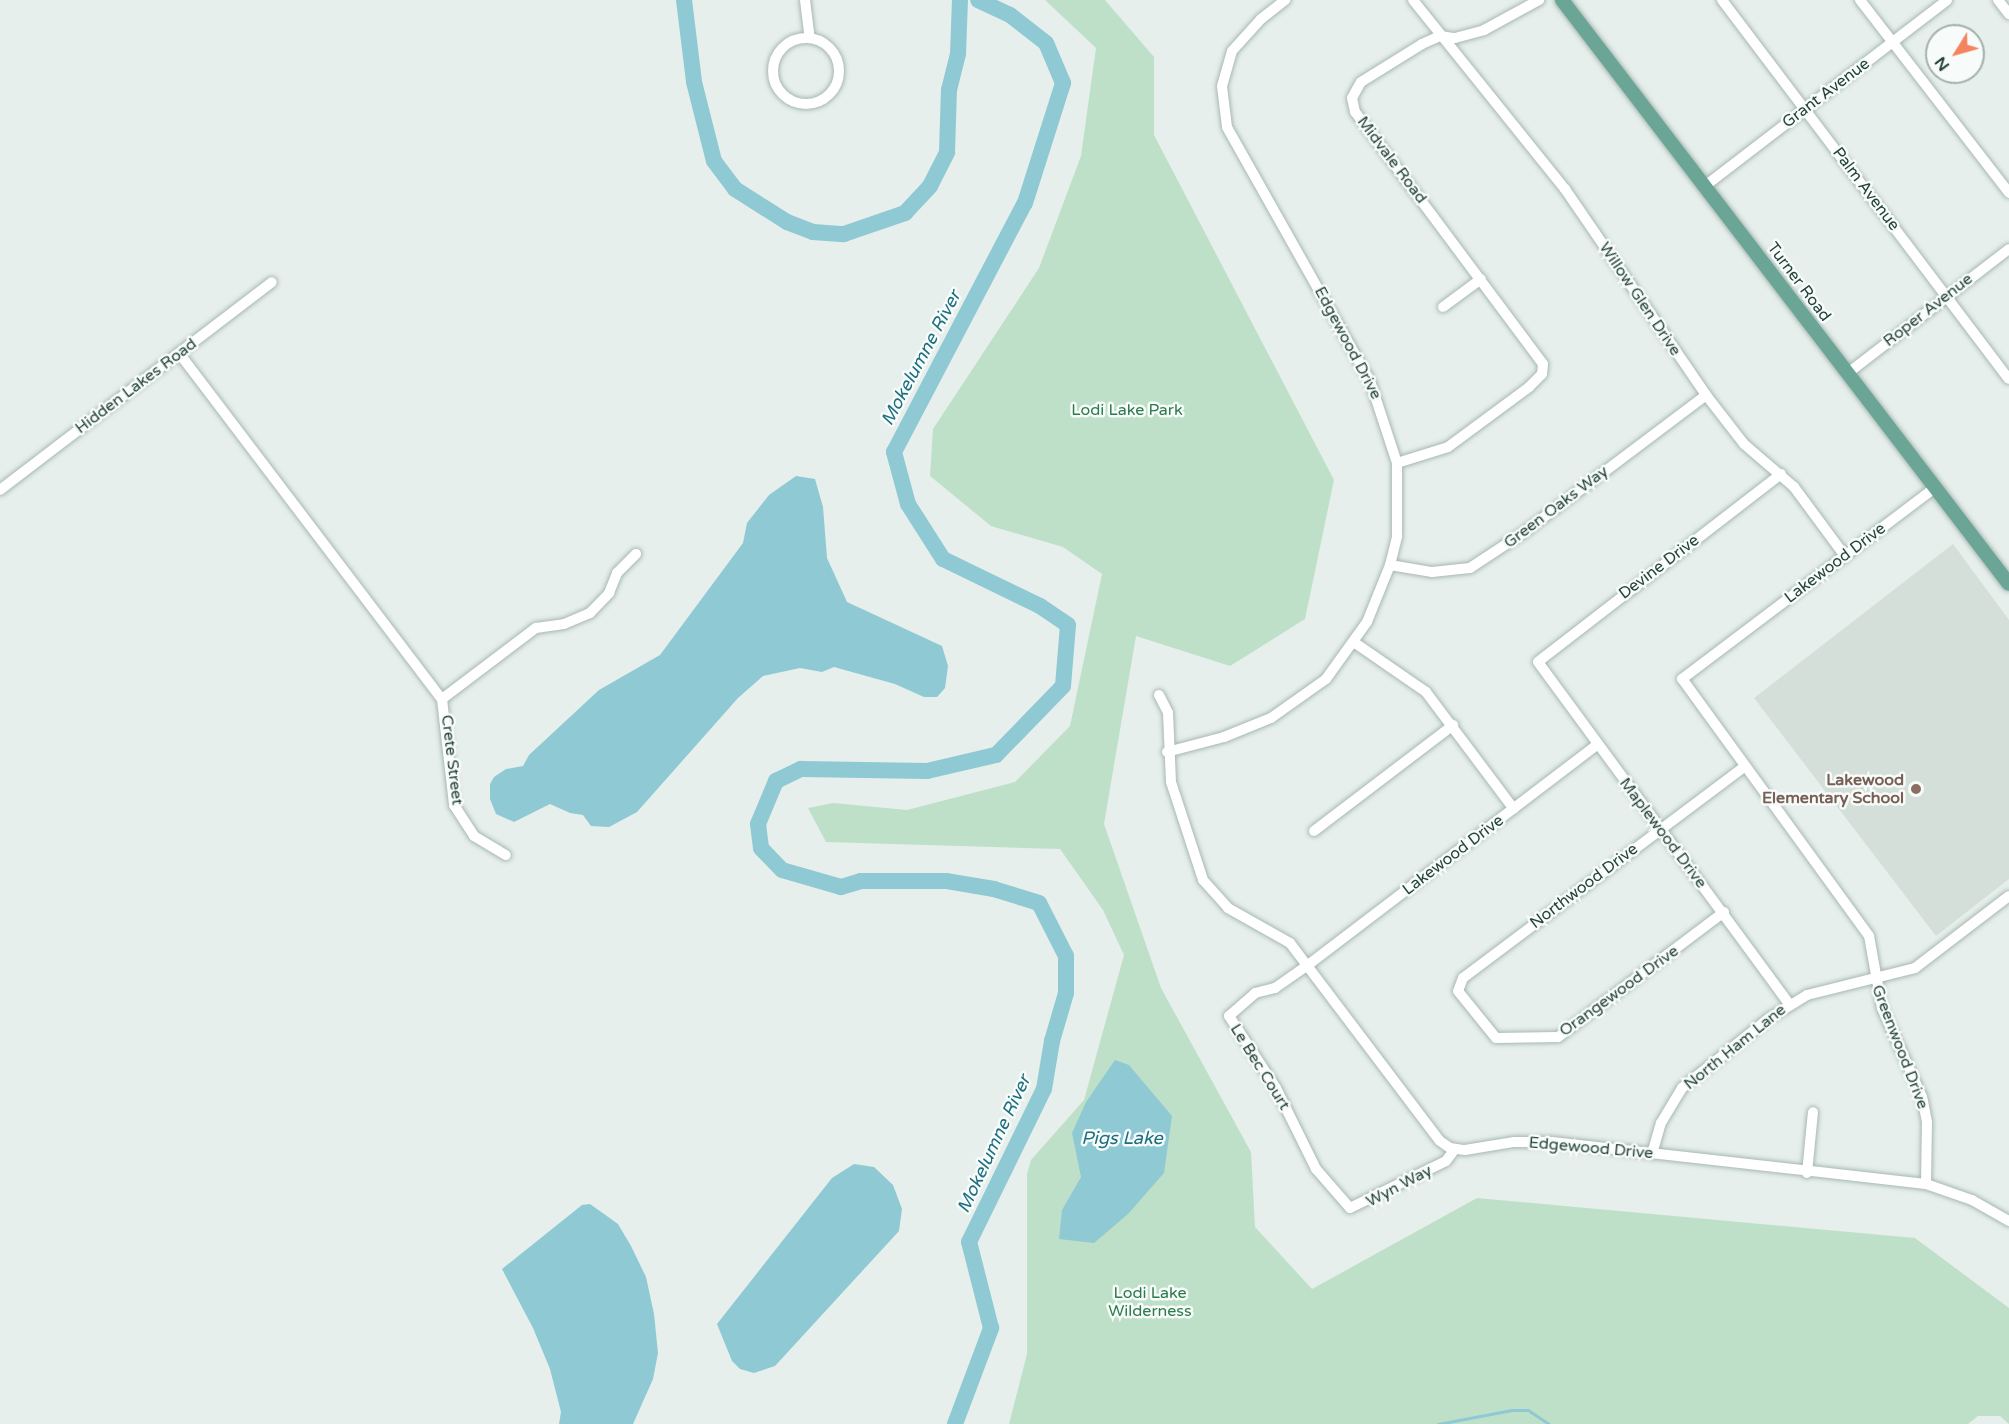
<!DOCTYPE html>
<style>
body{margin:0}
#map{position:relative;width:2009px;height:1424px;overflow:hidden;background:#e6efeb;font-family:"Varela Round",sans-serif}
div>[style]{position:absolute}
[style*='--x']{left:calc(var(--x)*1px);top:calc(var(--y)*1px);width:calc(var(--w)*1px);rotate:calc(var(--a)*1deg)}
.built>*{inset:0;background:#d4dfda}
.green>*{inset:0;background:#bfe0c8}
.water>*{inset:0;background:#8ec9d4}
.stream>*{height:3px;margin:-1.5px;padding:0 1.5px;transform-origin:1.5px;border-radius:1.5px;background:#8ec9d4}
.river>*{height:16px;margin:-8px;padding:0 8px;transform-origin:8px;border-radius:8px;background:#8ec9d4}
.roads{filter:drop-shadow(0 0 2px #a8b8b2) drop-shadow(0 0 2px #a8b8b2)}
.minor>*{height:10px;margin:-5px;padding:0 5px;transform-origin:5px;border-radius:5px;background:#fff}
.minor>.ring{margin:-5px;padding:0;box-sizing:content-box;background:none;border:10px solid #fff;border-radius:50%}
.major>*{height:14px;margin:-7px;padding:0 7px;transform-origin:7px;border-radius:7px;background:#6aa596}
.dots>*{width:16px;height:16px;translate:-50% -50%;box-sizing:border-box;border:3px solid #f7fbf9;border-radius:50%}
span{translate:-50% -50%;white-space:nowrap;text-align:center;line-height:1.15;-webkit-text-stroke:5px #f7fbf9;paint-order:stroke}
.street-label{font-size:16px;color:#24423a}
.park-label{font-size:16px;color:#2d7a4b}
.education-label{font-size:16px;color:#785e54;font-weight:700}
.right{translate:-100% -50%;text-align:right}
.water-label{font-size:18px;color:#1c6f80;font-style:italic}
.north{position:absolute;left:1925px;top:24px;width:60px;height:60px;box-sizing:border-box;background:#f7fbf9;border:2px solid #a3b1ad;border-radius:50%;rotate:233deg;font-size:16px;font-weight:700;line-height:24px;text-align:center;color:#24423a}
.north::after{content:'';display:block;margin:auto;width:21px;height:27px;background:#f4845f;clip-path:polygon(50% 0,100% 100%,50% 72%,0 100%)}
</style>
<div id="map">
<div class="built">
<i style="clip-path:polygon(1953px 544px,2009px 620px,2009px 879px,1936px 936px,1754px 698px)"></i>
</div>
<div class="green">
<i style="clip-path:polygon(1045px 0,1105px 0,1154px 57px,1154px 135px,1334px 480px,1305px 619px,1230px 666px,1136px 636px,1104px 824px,1161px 988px,1251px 1152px,1255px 1227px,1312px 1289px,1477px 1198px,1915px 1238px,2009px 1308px,2009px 1424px,2000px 1416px,1978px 1416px,1968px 1424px,1009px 1424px,1027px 1354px,1027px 1174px,1031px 1160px,1084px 1100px,1124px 955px,1103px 910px,1060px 849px,826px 842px,808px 808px,833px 803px,907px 810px,1015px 782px,1070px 726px,1102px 574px,1063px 547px,991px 526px,930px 476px,933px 429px,1039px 268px,1081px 156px,1096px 48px)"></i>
</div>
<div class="water">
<i style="clip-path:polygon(796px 476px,815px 479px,823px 507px,827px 558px,847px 602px,942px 646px,948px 666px,945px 688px,937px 697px,924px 697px,895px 684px,834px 667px,822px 672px,800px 668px,763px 676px,738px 698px,637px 812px,609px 827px,591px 826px,583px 815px,570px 813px,550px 804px,514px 822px,496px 814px,490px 799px,490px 784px,494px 777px,506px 769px,523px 766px,529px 755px,599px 690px,660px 655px,743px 543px,747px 523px,769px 495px)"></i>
<i style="clip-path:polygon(1115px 1060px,1129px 1065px,1172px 1116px,1164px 1173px,1128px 1214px,1094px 1243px,1059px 1239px,1062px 1210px,1081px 1177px,1072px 1133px,1086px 1102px)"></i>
<i style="clip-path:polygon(854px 1164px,874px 1167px,893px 1185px,902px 1209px,899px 1231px,775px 1366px,754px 1373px,740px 1369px,732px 1361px,717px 1324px,832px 1178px)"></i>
<i style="clip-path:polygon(590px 1204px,618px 1224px,631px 1246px,646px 1277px,654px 1314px,658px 1353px,653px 1379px,633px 1424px,559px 1424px,561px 1412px,550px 1369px,533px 1328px,502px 1269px,582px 1205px)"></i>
</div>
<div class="stream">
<i style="--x:1438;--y:1424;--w:75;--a:-10.7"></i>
<i style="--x:1512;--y:1410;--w:16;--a:0"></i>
<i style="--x:1528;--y:1410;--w:25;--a:34"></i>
</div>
<div class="river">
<i style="--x:684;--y:0;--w:83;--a:83"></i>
<i style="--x:694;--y:82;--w:81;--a:75.8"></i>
<i style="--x:714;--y:161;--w:35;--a:53"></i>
<i style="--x:735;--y:189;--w:62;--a:32.4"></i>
<i style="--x:787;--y:222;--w:28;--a:21"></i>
<i style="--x:813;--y:232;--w:31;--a:4"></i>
<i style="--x:844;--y:234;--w:65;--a:-19"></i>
<i style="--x:905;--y:213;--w:37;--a:-47"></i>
<i style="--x:930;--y:186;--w:38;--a:-63"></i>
<i style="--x:947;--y:152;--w:62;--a:-88.2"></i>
<i style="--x:949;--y:90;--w:37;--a:-76"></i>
<i style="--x:958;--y:54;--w:54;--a:-87.9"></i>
<i style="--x:955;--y:1424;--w:103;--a:-69.4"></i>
<i style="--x:991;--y:1328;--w:89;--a:-104.3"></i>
<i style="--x:969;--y:1242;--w:170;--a:-63.9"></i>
<i style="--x:1044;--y:1089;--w:49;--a:-80.5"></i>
<i style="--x:1052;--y:1041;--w:50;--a:-73.7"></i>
<i style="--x:1066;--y:993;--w:37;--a:-90"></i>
<i style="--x:1066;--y:956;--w:59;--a:-117"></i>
<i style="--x:1039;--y:903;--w:47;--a:-162.7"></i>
<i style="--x:994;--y:889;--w:49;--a:-170.5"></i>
<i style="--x:946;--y:881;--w:85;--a:180"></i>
<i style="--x:861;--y:881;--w:21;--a:163"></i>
<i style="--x:841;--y:887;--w:61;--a:-163.9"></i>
<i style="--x:782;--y:870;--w:30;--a:-134"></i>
<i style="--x:761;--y:848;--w:24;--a:-97"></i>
<i style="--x:758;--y:824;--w:47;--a:-67.3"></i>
<i style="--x:776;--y:781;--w:28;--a:-26"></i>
<i style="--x:801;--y:769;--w:126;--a:0.9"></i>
<i style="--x:927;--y:771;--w:71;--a:-13.1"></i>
<i style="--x:996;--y:755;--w:96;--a:-45.8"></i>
<i style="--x:1063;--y:686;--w:61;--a:-85.3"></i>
<i style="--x:1068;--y:625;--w:34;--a:-146"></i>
<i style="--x:1040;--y:606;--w:108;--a:-154.1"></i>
<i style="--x:943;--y:559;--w:65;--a:-122.5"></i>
<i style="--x:908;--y:504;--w:54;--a:-105.1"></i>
<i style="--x:894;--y:452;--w:281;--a:-62.3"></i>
<i style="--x:1025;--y:203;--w:126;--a:-72.4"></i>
<i style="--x:1063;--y:83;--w:43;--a:-113"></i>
<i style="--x:1046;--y:43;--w:46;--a:-142.1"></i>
<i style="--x:1010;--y:15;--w:35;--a:-155"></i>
</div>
<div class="roads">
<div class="minor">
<i style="--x:805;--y:0;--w:38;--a:83"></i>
<i style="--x:1413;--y:0;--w:243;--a:51.2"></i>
<i style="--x:1565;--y:189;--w:250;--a:55.6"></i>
<i style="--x:1706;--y:395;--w:62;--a:52.2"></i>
<i style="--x:1744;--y:444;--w:66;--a:40.7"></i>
<i style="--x:1794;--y:487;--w:86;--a:53.5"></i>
<i style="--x:1722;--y:0;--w:475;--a:52.9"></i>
<i style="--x:1860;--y:0;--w:244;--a:52.3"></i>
<i style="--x:1998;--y:0;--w:18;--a:52"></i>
<i class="ring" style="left:773px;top:38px;width:56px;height:56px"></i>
<i style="--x:1705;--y:186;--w:305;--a:-37.5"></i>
<i style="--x:1443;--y:307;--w:47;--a:-36.4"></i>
<i style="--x:179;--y:353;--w:435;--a:52.8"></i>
<i style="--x:442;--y:699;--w:107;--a:83.5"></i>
<i style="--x:454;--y:805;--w:37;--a:57"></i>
<i style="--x:474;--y:836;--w:37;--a:31"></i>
<i style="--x:1848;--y:373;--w:203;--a:-37.6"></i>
<i style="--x:1397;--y:463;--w:53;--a:-17.4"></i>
<i style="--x:1448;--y:447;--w:101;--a:-36.5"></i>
<i style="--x:1529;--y:387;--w:18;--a:-45"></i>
<i style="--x:1542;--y:374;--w:10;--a:-84"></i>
<i style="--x:1543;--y:364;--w:314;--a:-126.7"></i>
<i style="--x:1355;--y:112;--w:14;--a:-102"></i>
<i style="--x:1352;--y:98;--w:18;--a:-61"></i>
<i style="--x:1361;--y:82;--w:72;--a:-31.9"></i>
<i style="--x:1422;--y:44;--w:20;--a:-24"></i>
<i style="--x:1440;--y:36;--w:15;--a:8"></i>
<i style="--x:1455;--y:38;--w:30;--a:-15"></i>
<i style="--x:1484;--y:30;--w:63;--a:-28.6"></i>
<i style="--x:1781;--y:474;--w:307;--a:142.3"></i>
<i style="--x:1538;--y:662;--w:424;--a:53.7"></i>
<i style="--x:0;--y:490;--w:342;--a:-37.4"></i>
<i style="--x:1390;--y:565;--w:43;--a:9.5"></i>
<i style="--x:1432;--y:572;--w:38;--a:-6"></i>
<i style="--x:1470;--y:568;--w:64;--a:-33.4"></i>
<i style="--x:1523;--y:533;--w:229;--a:-37"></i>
<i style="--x:1355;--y:643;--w:86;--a:34.6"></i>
<i style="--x:1426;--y:692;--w:146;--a:53.1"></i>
<i style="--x:1159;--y:695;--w:20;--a:63"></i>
<i style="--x:1168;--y:713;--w:69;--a:87.5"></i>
<i style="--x:1171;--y:782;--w:103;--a:71.9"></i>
<i style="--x:1203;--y:880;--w:38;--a:48"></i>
<i style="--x:1228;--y:908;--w:71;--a:29.4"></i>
<i style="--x:1290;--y:943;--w:248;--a:52.9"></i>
<i style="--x:1440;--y:1141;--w:12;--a:35"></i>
<i style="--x:1450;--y:1148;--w:15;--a:8"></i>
<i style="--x:1465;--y:1150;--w:50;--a:-9.3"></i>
<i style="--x:1514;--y:1142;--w:38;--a:0"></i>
<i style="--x:1552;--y:1142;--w:376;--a:6.4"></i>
<i style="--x:1926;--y:1184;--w:49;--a:19.2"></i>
<i style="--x:1972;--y:1200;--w:43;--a:29.6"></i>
<i style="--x:442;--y:699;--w:118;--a:-37.1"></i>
<i style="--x:536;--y:628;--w:28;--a:-8"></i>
<i style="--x:564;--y:624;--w:28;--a:-23"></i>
<i style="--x:590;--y:613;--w:28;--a:-46"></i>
<i style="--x:609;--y:593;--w:22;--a:-68"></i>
<i style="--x:617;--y:573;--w:27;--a:-45"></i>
<i style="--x:1167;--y:752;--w:59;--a:-14.7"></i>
<i style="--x:1224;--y:737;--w:51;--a:-22"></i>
<i style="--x:1271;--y:718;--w:67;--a:-35.3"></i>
<i style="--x:1326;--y:679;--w:70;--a:-54.3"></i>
<i style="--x:1367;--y:622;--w:61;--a:-68"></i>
<i style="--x:1390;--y:565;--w:30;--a:-76"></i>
<i style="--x:1397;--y:536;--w:73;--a:-90"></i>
<i style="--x:1397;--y:463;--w:86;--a:-108.2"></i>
<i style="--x:1370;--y:381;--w:291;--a:-119.4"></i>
<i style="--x:1227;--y:127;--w:41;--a:-97"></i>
<i style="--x:1222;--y:86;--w:36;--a:-74"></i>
<i style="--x:1232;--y:51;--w:43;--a:-47.8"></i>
<i style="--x:1261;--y:19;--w:31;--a:-38"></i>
<i style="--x:1314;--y:831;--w:175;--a:-37.3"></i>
<i style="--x:1724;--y:912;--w:208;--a:143"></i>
<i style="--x:1558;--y:1037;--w:62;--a:179.1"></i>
<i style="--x:1496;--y:1038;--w:60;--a:-129"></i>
<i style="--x:1458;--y:991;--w:14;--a:-69"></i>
<i style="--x:1463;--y:978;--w:351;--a:-36.9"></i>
<i style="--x:1455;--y:1149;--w:15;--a:127"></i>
<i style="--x:1446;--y:1161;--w:107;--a:153.9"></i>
<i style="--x:1350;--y:1208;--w:52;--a:-131.1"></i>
<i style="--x:1316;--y:1169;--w:90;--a:-116.3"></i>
<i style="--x:1276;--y:1088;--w:86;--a:-123.1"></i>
<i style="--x:1229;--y:1016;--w:35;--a:-41"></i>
<i style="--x:1255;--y:993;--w:21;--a:-14"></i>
<i style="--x:1275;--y:988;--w:40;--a:-34.9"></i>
<i style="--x:1308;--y:965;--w:363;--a:-37.3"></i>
<i style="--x:1652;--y:1154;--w:32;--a:-74"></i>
<i style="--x:1661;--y:1123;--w:41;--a:-59"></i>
<i style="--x:1682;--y:1088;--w:110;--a:-38.7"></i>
<i style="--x:1768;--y:1019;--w:46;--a:-31.6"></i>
<i style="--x:1807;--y:995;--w:111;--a:-14"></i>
<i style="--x:1915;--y:968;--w:118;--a:-37.5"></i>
<i style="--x:1807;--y:1173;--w:61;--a:-84.4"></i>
<i style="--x:1926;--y:1184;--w:62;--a:-89.1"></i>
<i style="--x:1927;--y:1122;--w:25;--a:-101"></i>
<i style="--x:1922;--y:1097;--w:98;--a:-114.2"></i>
<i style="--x:1882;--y:1008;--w:73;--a:-100.2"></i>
<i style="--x:1869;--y:936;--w:318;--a:-126"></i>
<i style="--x:1682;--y:679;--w:317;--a:-37.1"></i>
</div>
<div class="major">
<i style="--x:1562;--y:0;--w:735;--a:52.57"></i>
</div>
</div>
<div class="dots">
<i style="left:1916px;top:789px;background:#8d6e63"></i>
</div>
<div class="street-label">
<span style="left:1826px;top:93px;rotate:-37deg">Grant Avenue</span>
<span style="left:1392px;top:160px;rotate:53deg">Midvale Road</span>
<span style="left:1866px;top:189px;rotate:53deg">Palm Avenue</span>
<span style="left:1799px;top:282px;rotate:53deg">Turner Road</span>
<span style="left:1640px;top:299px;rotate:56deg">Willow Glen Drive</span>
<span style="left:1928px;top:310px;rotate:-38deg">Roper Avenue</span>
<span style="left:1348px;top:343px;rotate:62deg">Edgewood Drive</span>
<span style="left:136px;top:386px;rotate:-37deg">Hidden Lakes Road</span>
<span style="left:1556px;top:507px;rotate:-37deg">Green Oaks Way</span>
<span style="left:1835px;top:563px;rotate:-37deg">Lakewood Drive</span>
<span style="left:1659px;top:567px;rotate:-37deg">Devine Drive</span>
<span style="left:452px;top:760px;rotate:83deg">Crete Street</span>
<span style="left:1663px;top:833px;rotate:53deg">Maplewood Drive</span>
<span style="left:1453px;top:855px;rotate:-37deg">Lakewood Drive</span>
<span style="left:1584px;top:886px;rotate:-37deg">Northwood Drive</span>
<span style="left:1619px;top:991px;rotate:-36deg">Orangewood Drive</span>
<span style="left:1735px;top:1047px;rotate:-39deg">North Ham Lane</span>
<span style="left:1900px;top:1047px;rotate:69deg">Greenwood Drive</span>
<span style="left:1260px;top:1067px;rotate:58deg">Le Bec Court</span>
<span style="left:1591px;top:1148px;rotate:5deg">Edgewood Drive</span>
<span style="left:1399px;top:1186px;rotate:-28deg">Wyn Way</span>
</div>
<div class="park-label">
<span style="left:1127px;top:410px">Lodi Lake Park</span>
<span style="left:1150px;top:1302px">Lodi Lake<br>Wilderness</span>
</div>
<div class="education-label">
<span class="right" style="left:1904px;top:789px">Lakewood<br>Elementary School</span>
</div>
<div class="water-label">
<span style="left:921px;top:358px;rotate:-62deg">Mokelumne River</span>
<span style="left:1122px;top:1138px">Pigs Lake</span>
<span style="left:994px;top:1144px;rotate:-65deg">Mokelumne River</span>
</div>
<div class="north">N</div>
</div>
